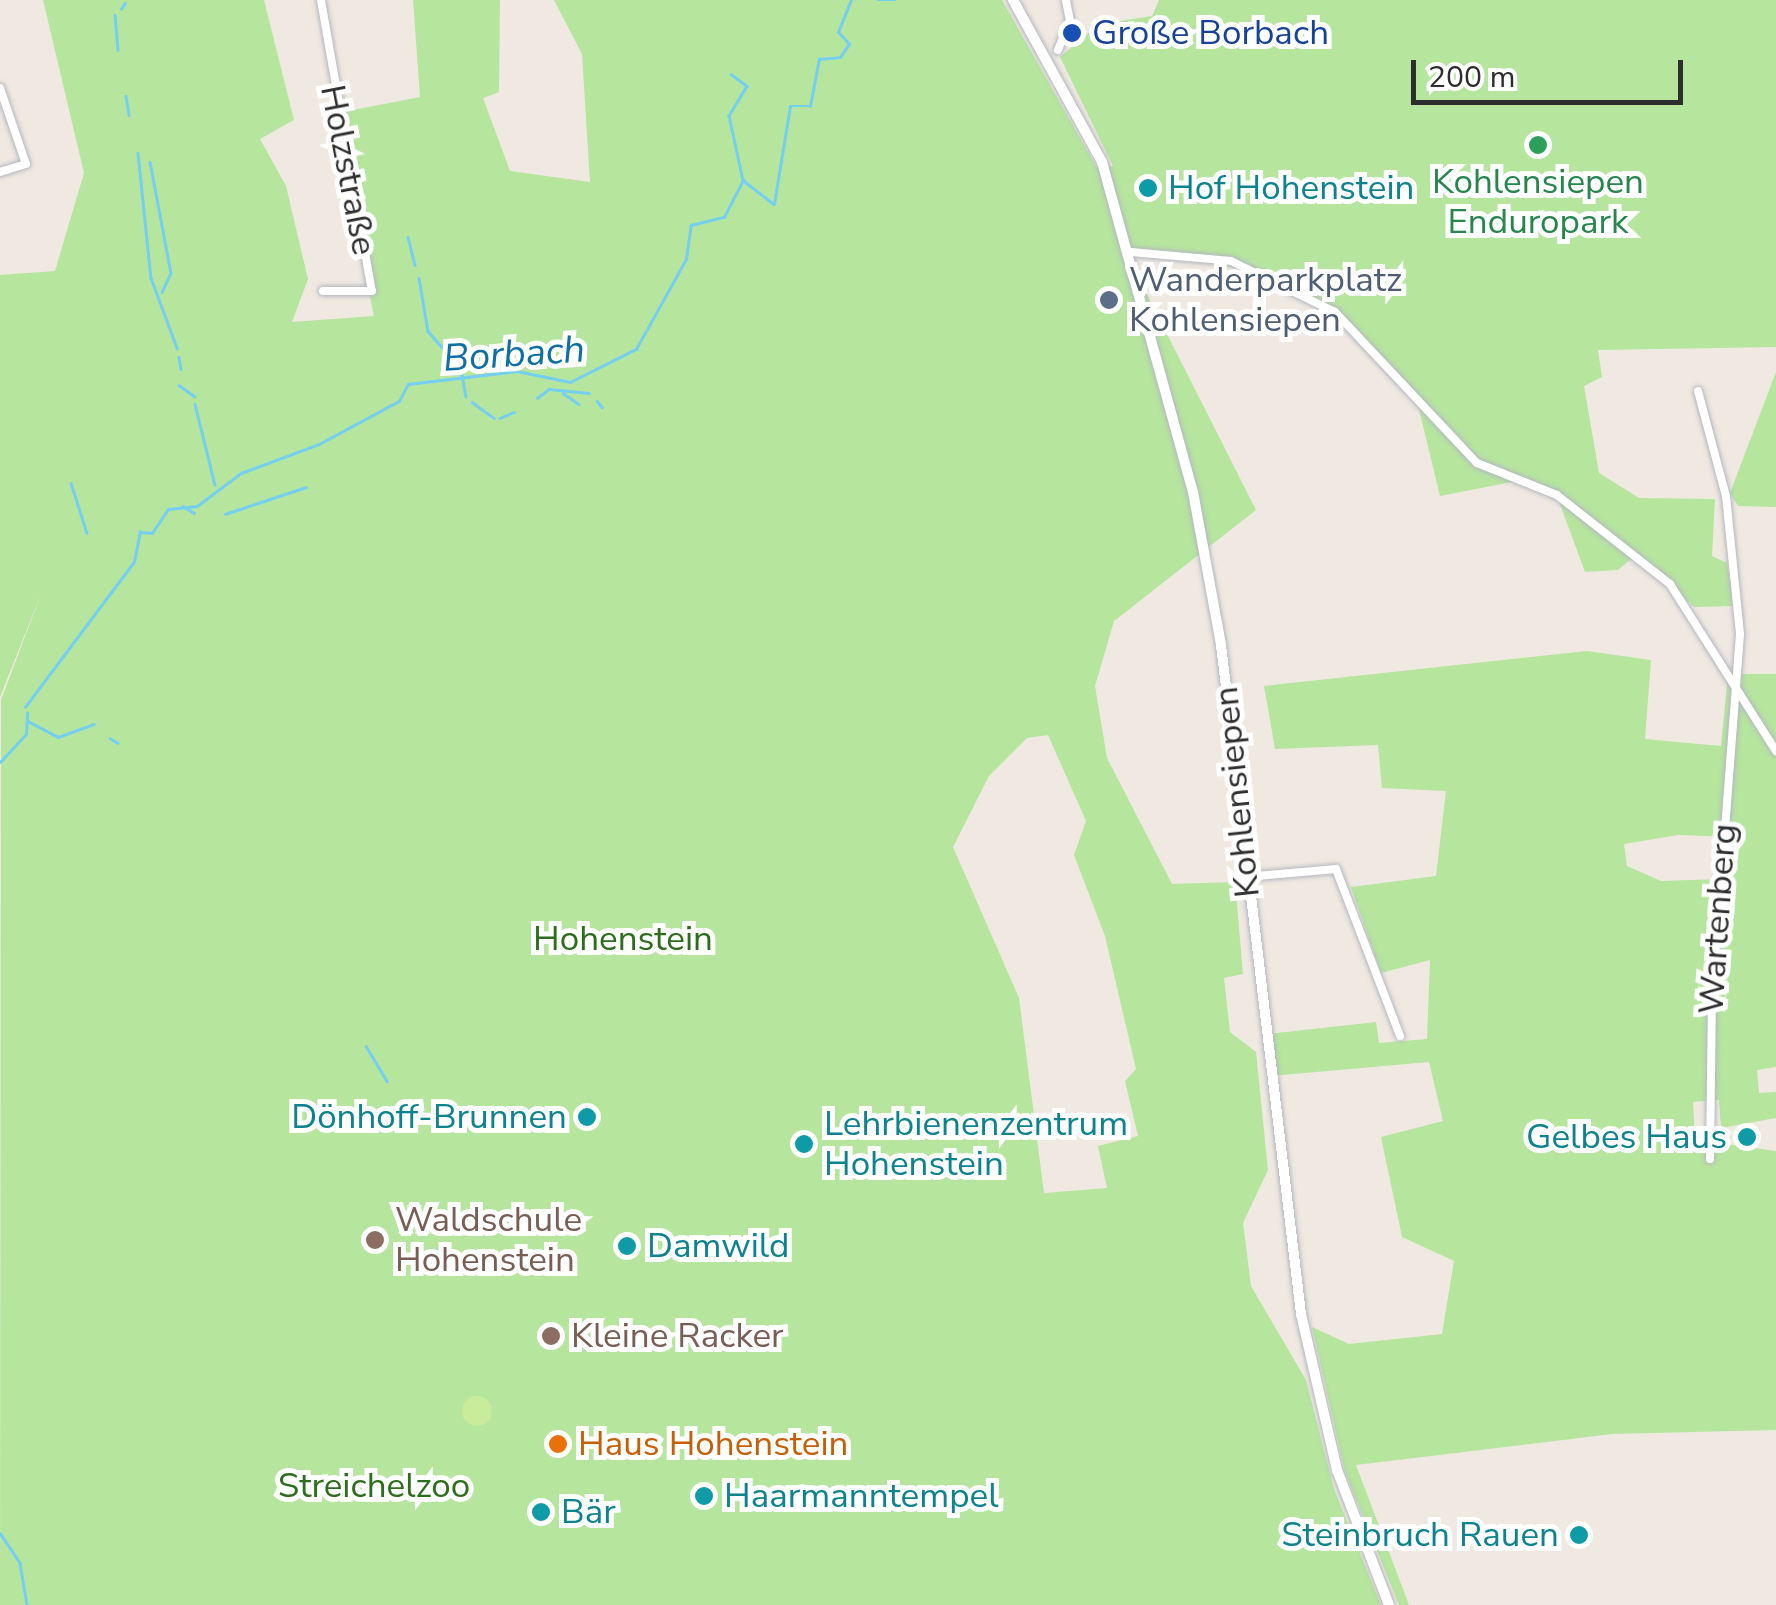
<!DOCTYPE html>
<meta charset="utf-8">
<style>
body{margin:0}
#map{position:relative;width:1776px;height:1605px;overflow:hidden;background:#efe9e1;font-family:"Nunito Sans",sans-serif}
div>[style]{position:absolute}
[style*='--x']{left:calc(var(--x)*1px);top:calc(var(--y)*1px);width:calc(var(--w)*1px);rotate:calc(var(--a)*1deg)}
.green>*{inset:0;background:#b6e59e}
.pitch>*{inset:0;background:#c9ec9a}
.round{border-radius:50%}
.stream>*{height:2.5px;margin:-1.25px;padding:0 1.25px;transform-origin:1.25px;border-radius:1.25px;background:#75cff0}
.roads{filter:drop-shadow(0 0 2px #b4b7c1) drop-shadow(0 0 2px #b4b7c1)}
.street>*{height:8px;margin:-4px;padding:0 4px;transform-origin:4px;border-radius:4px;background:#fff}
.secondary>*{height:10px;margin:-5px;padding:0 5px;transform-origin:5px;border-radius:5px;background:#fff}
.dots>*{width:28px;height:28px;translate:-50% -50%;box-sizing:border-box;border:5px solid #fff;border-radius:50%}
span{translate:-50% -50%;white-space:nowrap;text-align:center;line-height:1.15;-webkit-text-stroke:10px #fff;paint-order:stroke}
.transit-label{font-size:35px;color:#164399}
.left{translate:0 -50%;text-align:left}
.street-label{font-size:35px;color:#2e2e2e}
.leisure-label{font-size:35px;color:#27864d}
.culture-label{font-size:35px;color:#0d838f}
.right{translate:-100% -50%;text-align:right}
.service-label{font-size:35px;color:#4e5e75}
.park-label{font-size:35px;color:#2c6e1b}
.education-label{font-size:35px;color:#785e54}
.food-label{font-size:35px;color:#c56008}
.water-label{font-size:38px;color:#0d6fa3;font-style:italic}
.scale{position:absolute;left:1411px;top:60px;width:272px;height:45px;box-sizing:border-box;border:5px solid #2e2e2e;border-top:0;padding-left:12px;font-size:30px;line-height:35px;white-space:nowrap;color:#2e2e2e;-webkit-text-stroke:8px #fff;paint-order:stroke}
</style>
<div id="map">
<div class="green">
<i style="clip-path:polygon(evenodd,43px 0,264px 0,294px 120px,260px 139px,286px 186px,308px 279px,292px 322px,374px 316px,332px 114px,420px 97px,413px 0,500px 0,499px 92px,483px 98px,510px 171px,590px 182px,582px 54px,554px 0,1002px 0,1097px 168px,1113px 166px,1060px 57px,1099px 24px,1152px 16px,1159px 0,1776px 0,1776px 347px,1598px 350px,1602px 377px,1584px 386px,1599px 473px,1639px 498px,1715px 499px,1712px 556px,1727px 563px,1734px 606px,1694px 607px,1638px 553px,1618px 570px,1585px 572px,1557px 496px,1527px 479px,1440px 496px,1417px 401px,1335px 312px,1247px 270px,1123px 247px,1256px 510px,1114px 621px,1095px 686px,1107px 758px,1172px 884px,1235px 882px,1243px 974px,1224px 978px,1230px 1032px,1256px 1052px,1268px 1170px,1243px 1223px,1251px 1286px,1306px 1380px,1334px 1489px,1381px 1605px,0 1605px,1px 700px,43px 589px,0 697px,0 275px,55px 271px,84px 173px,43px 0,1048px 735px,1086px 821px,1074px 855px,1105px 936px,1136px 1069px,1125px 1081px,1138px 1136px,1098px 1146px,1107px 1188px,1044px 1193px,1019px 998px,953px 847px,989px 776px,1027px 738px,1048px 735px)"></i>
<i style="clip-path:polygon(1776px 372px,1776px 507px,1738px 506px,1730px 493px)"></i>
<i style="clip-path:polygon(evenodd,1587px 651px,1651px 660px,1645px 739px,1721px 746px,1728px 674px,1776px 674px,1776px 1067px,1757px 1070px,1759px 1093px,1776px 1092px,1776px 1118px,1721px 1128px,1719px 1100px,1693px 1102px,1695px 1140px,1776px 1151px,1776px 1430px,1612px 1434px,1356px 1465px,1409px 1605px,1399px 1605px,1345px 1472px,1312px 1327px,1349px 1344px,1442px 1334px,1454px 1261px,1402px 1237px,1381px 1137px,1443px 1121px,1429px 1062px,1271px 1076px,1267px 1034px,1376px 1022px,1379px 1043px,1427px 1039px,1430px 960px,1381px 973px,1351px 887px,1436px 876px,1446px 791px,1382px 788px,1378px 745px,1275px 749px,1264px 686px,1587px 651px,1678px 835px,1731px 837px,1722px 879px,1661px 881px,1627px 866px,1624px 844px,1678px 835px)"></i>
</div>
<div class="pitch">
<i class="round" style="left:462px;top:1396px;width:30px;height:30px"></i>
</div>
<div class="stream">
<i style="--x:878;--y:0;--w:17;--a:0"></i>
<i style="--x:121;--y:9;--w:7;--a:-56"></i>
<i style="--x:115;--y:15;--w:35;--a:85"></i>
<i style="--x:731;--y:74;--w:20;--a:37"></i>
<i style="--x:747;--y:86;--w:35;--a:121"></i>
<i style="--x:729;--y:116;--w:66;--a:77.7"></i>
<i style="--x:126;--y:96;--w:19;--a:81"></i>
<i style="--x:138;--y:153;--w:126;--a:84.1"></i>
<i style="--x:151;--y:278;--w:75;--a:69.6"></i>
<i style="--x:150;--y:162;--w:113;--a:79.3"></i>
<i style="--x:171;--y:273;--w:21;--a:115"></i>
<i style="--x:408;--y:237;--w:29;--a:76"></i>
<i style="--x:419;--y:278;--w:54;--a:80.4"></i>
<i style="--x:428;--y:331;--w:50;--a:49"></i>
<i style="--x:461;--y:369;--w:28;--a:80"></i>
<i style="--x:179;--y:357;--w:12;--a:81"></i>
<i style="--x:179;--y:385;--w:19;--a:36"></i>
<i style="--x:563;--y:393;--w:19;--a:35"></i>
<i style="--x:537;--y:398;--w:15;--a:-37"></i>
<i style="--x:549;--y:389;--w:40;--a:5.7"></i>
<i style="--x:597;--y:401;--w:8;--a:50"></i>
<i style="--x:472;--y:402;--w:27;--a:36"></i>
<i style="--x:195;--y:404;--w:83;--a:76.1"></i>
<i style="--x:500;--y:418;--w:15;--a:-23"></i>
<i style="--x:71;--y:483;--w:52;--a:72.3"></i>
<i style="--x:183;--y:506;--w:13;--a:32"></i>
<i style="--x:225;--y:514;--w:85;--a:-18.4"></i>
<i style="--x:25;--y:707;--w:181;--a:-53.1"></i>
<i style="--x:134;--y:562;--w:31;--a:-79"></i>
<i style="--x:140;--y:532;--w:12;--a:5"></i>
<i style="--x:152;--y:533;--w:29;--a:-56"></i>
<i style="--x:168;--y:509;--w:29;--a:-6"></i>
<i style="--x:197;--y:506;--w:55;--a:-36.9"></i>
<i style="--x:241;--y:473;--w:83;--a:-20.4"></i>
<i style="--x:319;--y:444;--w:91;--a:-28.3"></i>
<i style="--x:399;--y:401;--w:19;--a:-62"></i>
<i style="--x:408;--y:384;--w:110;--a:-6.8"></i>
<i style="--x:517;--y:371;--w:54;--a:11.7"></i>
<i style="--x:570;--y:382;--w:74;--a:-26.6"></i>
<i style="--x:636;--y:349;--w:103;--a:-60.9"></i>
<i style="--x:686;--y:259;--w:34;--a:-82"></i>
<i style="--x:691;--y:225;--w:34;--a:-14"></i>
<i style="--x:724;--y:217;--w:42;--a:-62.8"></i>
<i style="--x:743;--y:180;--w:39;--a:38"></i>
<i style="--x:774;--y:204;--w:99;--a:-80.7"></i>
<i style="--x:790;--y:106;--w:20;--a:0"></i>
<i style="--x:810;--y:106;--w:48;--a:-79.2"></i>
<i style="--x:819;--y:59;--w:21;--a:-5"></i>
<i style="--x:840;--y:57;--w:16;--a:-55"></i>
<i style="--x:849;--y:44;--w:16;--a:-133"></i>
<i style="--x:838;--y:32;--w:35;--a:-68"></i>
<i style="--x:28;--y:721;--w:34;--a:28"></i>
<i style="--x:58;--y:737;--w:38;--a:-20"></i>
<i style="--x:110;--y:738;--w:9;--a:32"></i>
<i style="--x:0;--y:762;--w:38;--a:-47"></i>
<i style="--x:26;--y:734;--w:21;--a:-87"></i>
<i style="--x:366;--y:1046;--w:41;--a:59"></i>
<i style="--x:0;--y:1533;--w:36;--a:56"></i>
<i style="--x:20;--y:1563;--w:43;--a:80.5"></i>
</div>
<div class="roads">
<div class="street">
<i style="--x:321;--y:0;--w:295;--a:80.1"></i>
<i style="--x:372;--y:291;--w:49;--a:180"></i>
<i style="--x:1058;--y:50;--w:31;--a:-68"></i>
<i style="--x:1070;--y:21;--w:21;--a:-101"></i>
<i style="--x:0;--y:88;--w:80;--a:71.1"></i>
<i style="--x:26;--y:164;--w:27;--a:163"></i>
<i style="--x:1131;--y:252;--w:100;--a:5.1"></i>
<i style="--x:1231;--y:261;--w:116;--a:26.1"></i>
<i style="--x:1335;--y:312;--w:207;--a:46.8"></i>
<i style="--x:1477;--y:463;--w:86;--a:21.8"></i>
<i style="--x:1557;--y:495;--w:144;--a:38.2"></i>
<i style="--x:1670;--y:584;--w:198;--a:57.6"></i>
<i style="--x:1698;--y:391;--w:109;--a:75.1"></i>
<i style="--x:1726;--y:496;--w:139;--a:84.2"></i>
<i style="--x:1740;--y:634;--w:362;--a:94.4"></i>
<i style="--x:1712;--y:995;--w:164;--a:90.7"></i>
<i style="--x:1246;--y:877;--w:90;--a:-5.1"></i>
<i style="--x:1336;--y:869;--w:179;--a:69"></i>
</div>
<div class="secondary">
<i style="--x:1013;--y:0;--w:185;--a:61.2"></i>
<i style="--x:1102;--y:162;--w:342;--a:74.6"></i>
<i style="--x:1193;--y:492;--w:156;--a:79.6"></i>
<i style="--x:1221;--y:645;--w:674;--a:83.18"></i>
<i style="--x:1301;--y:1314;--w:160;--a:77"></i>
<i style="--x:1337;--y:1470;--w:145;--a:68.9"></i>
</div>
</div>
<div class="dots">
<i style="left:1072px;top:33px;background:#1a4fb4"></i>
<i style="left:1538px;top:145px;background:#2e9e5b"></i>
<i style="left:1148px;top:188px;background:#0f9aa8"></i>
<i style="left:1109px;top:300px;background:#5c6f8a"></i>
<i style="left:587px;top:1117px;background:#0f9aa8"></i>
<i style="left:1747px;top:1137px;background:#0f9aa8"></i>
<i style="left:804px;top:1144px;background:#0f9aa8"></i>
<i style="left:375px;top:1240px;background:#8d6e63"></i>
<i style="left:627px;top:1246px;background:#0f9aa8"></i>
<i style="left:551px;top:1336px;background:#8d6e63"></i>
<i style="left:558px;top:1444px;background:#e8710a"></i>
<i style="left:704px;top:1496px;background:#0f9aa8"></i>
<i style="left:541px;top:1512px;background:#0f9aa8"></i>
<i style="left:1579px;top:1535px;background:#0f9aa8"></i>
</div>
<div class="transit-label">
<span class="left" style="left:1092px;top:33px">Große Borbach</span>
</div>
<div class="street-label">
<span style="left:348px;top:170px;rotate:79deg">Holzstraße</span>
<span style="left:1237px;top:792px;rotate:-96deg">Kohlensiepen</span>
<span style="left:1718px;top:919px;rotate:-86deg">Wartenberg</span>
</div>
<div class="leisure-label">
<span style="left:1538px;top:202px">Kohlensiepen<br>Enduropark</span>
</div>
<div class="culture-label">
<span class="left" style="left:1168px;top:188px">Hof Hohenstein</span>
<span class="right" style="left:567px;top:1117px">Dönhoff-Brunnen</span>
<span class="left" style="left:824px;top:1144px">Lehrbienenzentrum<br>Hohenstein</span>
<span class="right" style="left:1727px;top:1137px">Gelbes Haus</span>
<span class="left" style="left:647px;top:1246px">Damwild</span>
<span class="left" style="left:724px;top:1496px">Haarmanntempel</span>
<span class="left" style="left:561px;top:1512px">Bär</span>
<span class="right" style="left:1559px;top:1535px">Steinbruch Rauen</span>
</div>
<div class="service-label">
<span class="left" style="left:1129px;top:300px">Wanderparkplatz<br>Kohlensiepen</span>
</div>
<div class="park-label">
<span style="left:623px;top:939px">Hohenstein</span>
<span style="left:374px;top:1486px">Streichelzoo</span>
</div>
<div class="education-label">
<span class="left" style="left:395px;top:1240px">Waldschule<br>Hohenstein</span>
<span class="left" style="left:571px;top:1336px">Kleine Racker</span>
</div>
<div class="food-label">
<span class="left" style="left:578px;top:1444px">Haus Hohenstein</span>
</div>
<div class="water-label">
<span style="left:514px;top:354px;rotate:-4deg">Borbach</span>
</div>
<div class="scale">200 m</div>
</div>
